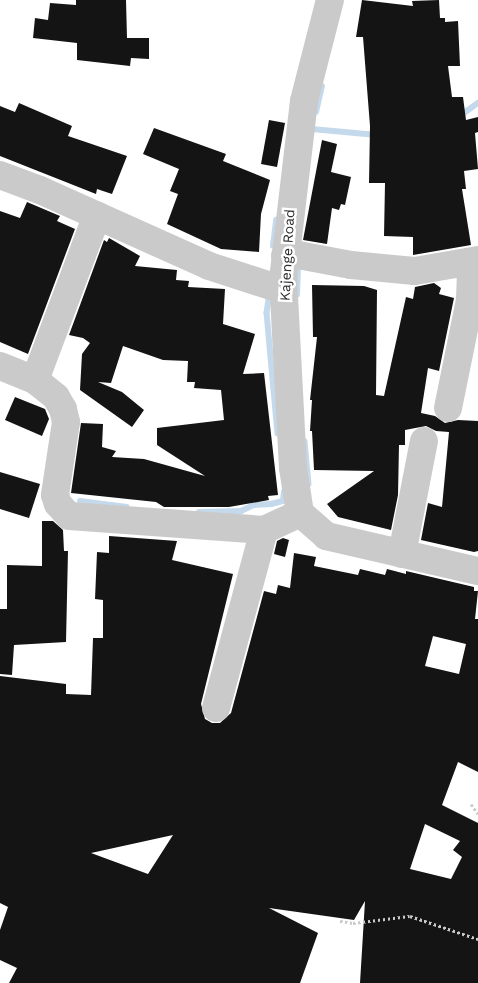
<!DOCTYPE html>
<style>
body{margin:0}
#map{position:relative;width:478px;height:983px;overflow:hidden;background:#fff;font-family:"Work Sans",sans-serif}
div>[style]{position:absolute}
[style*='--x']{left:calc(var(--x)*1px);top:calc(var(--y)*1px);width:calc(var(--w)*1px);rotate:calc(var(--a)*1deg)}
.stream>*{height:5.5px;margin:-2.75px;padding:0 2.75px;transform-origin:2.75px;border-radius:2.75px;background:#c5d9ec}
.building>*{inset:0;background:#141414}
.path>*{height:3px;margin-top:-1.5px;transform-origin:0;background:repeating-linear-gradient(90deg,#cacaca 0 2.5px,transparent 0 5px)}
.minor>*{height:28px;margin:-14px;padding:0 14px;transform-origin:14px;border-radius:14px;background:#cacaca}
span{translate:-50% -50%;white-space:nowrap;text-align:center;line-height:1.15;-webkit-text-stroke:5px #fff;paint-order:stroke}
.street-label{font-size:14px;color:#2d2d2d}
</style>
<div id="map">
<div class="stream">
<i style="--x:316;--y:112;--w:26;--a:-77"></i>
<i style="--x:460;--y:116;--w:22;--a:-36"></i>
<i style="--x:312;--y:126;--w:3;--a:90"></i>
<i style="--x:312;--y:129;--w:65;--a:5.3"></i>
<i style="--x:273;--y:246;--w:26;--a:-83"></i>
<i style="--x:270;--y:292;--w:21;--a:98"></i>
<i style="--x:267;--y:313;--w:121;--a:84.8"></i>
<i style="--x:297;--y:295;--w:28;--a:-88"></i>
<i style="--x:305;--y:441;--w:43;--a:84.7"></i>
<i style="--x:80;--y:501;--w:47;--a:7.3"></i>
<i style="--x:199;--y:512;--w:42;--a:-1.4"></i>
<i style="--x:241;--y:511;--w:14;--a:-25"></i>
<i style="--x:254;--y:505;--w:17;--a:-3"></i>
<i style="--x:271;--y:504;--w:12;--a:-14"></i>
<i style="--x:283;--y:501;--w:9;--a:-84"></i>
</div>
<div class="building">
<i style="clip-path:polygon(76px 0,126px 0,127px 38px,149px 38px,149px 59px,131px 58px,130px 66px,77px 60px,77px 43px,33px 38px,35px 18px,48px 20px,50px 3px,76px 5px)"></i>
<i style="clip-path:polygon(362px 0,413px 6px,412px 1px,439px 0,440px 18px,445px 18px,445px 22px,458px 21px,460px 66px,448px 66px,452px 97px,463px 97px,466px 120px,478px 117px,478px 132px,475px 133px,478px 169px,464px 171px,466px 189px,462px 189px,471px 245px,413px 255px,413px 237px,384px 236px,385px 183px,369px 183px,370px 126px,363px 37px,356px 37px)"></i>
<i style="clip-path:polygon(19px 103px,72px 126px,68px 136px,127px 156px,112px 194px,97px 189px,96px 194px,0 156px,0 106px,15px 112px)"></i>
<i style="clip-path:polygon(269px 120px,285px 123px,277px 167px,261px 164px)"></i>
<i style="clip-path:polygon(154px 128px,226px 154px,223px 161px,270px 180px,261px 214px,259px 252px,221px 249px,167px 224px,178px 194px,170px 191px,179px 169px,143px 154px)"></i>
<i style="clip-path:polygon(322px 140px,337px 144px,331px 172px,351px 177px,345px 205px,341px 204px,339px 210px,332px 208px,327px 244px,303px 240px)"></i>
<i style="clip-path:polygon(27px 202px,60px 216px,57px 221px,75px 229px,28px 354px,0 342px,0 211px,20px 218px)"></i>
<i style="clip-path:polygon(109px 238px,140px 256px,135px 266px,177px 270px,176px 280px,189px 281px,188px 287px,225px 289px,223px 324px,255px 334px,243px 374px,264px 373px,278px 495px,268px 496px,269px 500px,229px 507px,164px 507px,156px 502px,71px 493px,81px 423px,103px 424px,102px 447px,116px 451px,112px 457px,144px 459px,205px 476px,157px 445px,157px 428px,224px 420px,221px 390px,194px 388px,195px 382px,187px 382px,188px 361px,163px 360px,123px 346px,111px 383px,98px 382px,122px 392px,144px 410px,132px 427px,80px 390px,82px 354px,90px 343px,83px 338px,69px 335px,104px 240px,107px 242px)"></i>
<i style="clip-path:polygon(434px 283px,441px 288px,439px 294px,454px 298px,439px 371px,428px 368px,421px 413px,435px 416px,445px 423px,458px 420px,478px 421px,478px 551px,474px 552px,421px 540px,428px 503px,442px 507px,449px 432px,436px 431px,426px 426px,405px 430px,405px 445px,399px 445px,398px 495px,391px 530px,338px 517px,327px 504px,374px 471px,314px 470px,312px 431px,310px 431px,312px 400px,310px 400px,317px 337px,313px 337px,312px 285px,364px 286px,377px 290px,376px 395px,384px 396px,406px 297px,413px 299px,415px 287px)"></i>
<i style="clip-path:polygon(15px 397px,45px 409px,49px 419px,42px 436px,5px 420px)"></i>
<i style="clip-path:polygon(0 472px,40px 484px,29px 518px,0 509px)"></i>
<i style="clip-path:polygon(42px 521px,53px 521px,63px 530px,64px 551px,68px 551px,66px 642px,14px 645px,12px 675px,0 674px,0 609px,7px 609px,7px 565px,42px 566px)"></i>
<i style="clip-path:polygon(evenodd,109px 536px,177px 541px,172px 560px,233px 574px,201px 704px,205px 719px,212px 723px,220px 723px,231px 713px,264px 591px,276px 594px,278px 585px,290px 588px,294px 553px,316px 557px,314px 566px,358px 575px,360px 569px,385px 575px,387px 569px,406px 574px,406px 571px,474px 587px,474px 591px,478px 591px,475px 619px,478px 619px,478px 772px,458px 762px,442px 805px,478px 823px,478px 983px,360px 983px,365px 901px,354px 920px,269px 908px,318px 933px,300px 983px,9px 983px,17px 968px,0 960px,0 930px,8px 907px,0 903px,0 676px,66px 684px,66px 694px,91px 695px,93px 638px,103px 638px,103px 600px,95px 599px,97px 552px,109px 553px,109px 536px,433px 636px,466px 644px,459px 674px,425px 666px,433px 636px,109px 536px,425px 824px,460px 841px,453px 850px,462px 857px,451px 879px,410px 869px,425px 824px,109px 536px,173px 835px,148px 874px,91px 853px,173px 835px)"></i>
<i style="clip-path:polygon(283px 538px,289px 540px,285px 557px,274px 554px,277px 541px)"></i>
</div>
<div class="path">
<i style="--x:471;--y:804;--w:12;--a:55"></i>
<i style="--x:340;--y:921;--w:13;--a:9"></i>
<i style="--x:353;--y:923;--w:57;--a:-7"></i>
<i style="--x:410;--y:916;--w:72;--a:18.7"></i>
</div>
<div class="minor">
<i style="--x:0;--y:175;--w:43;--a:20.6"></i>
<i style="--x:40;--y:190;--w:185;--a:24.2"></i>
<i style="--x:209;--y:266;--w:65;--a:17.9"></i>
<i style="--x:271;--y:286;--w:13;--a:-27"></i>
<i style="--x:285;--y:256;--w:13;--a:-4"></i>
<i style="--x:298;--y:255;--w:54;--a:10.7"></i>
<i style="--x:351;--y:265;--w:64;--a:5.4"></i>
<i style="--x:415;--y:271;--w:64;--a:-9.9"></i>
<i style="--x:0;--y:366;--w:38;--a:22"></i>
<i style="--x:35;--y:380;--w:27;--a:39"></i>
<i style="--x:56;--y:397;--w:14;--a:60"></i>
<i style="--x:63;--y:409;--w:13;--a:77"></i>
<i style="--x:66;--y:422;--w:74;--a:98.6"></i>
<i style="--x:55;--y:495;--w:9;--a:72"></i>
<i style="--x:58;--y:504;--w:16;--a:47"></i>
<i style="--x:69;--y:516;--w:196;--a:4.1"></i>
<i style="--x:264;--y:530;--w:40;--a:-25"></i>
<i style="--x:35;--y:380;--w:176;--a:-69.4"></i>
<i style="--x:448;--y:408;--w:110;--a:-78.5"></i>
<i style="--x:470;--y:300;--w:37;--a:-88"></i>
<i style="--x:300;--y:513;--w:46;--a:-98.8"></i>
<i style="--x:293;--y:468;--w:188;--a:-93"></i>
<i style="--x:283;--y:280;--w:180;--a:-83.3"></i>
<i style="--x:304;--y:101;--w:104;--a:-75.6"></i>
<i style="--x:300;--y:513;--w:35;--a:41"></i>
<i style="--x:326;--y:536;--w:156;--a:13"></i>
<i style="--x:402;--y:554;--w:115;--a:-79"></i>
<i style="--x:216;--y:708;--w:184;--a:-74.9"></i>
</div>
<div class="street-label">
<span style="left:287px;top:255px;rotate:-87deg">Kajenge Road</span>
</div>
</div>
